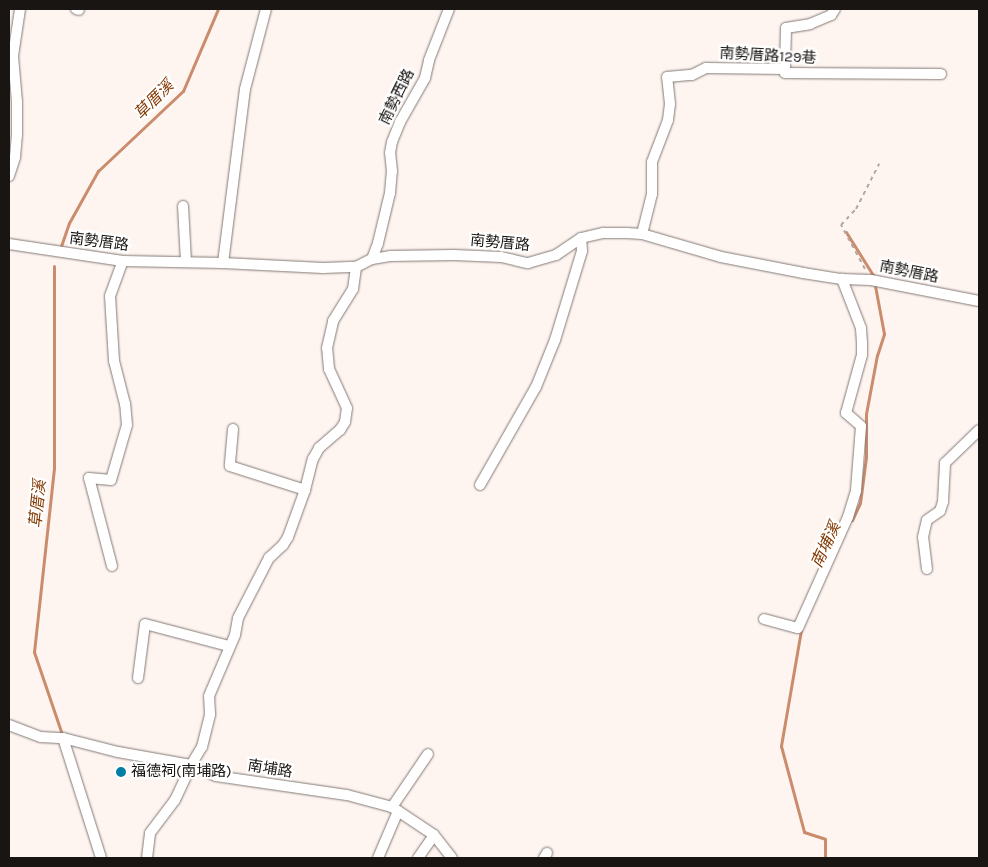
<!DOCTYPE html>
<meta charset="utf-8">
<style>
body{margin:0}
#map{position:relative;width:988px;height:867px;overflow:hidden;background:#fef5f1;font-family:Karla,"Noto Sans TC",sans-serif}
div>[style]{position:absolute}
[style*='--x']{left:calc(var(--x)*1px);top:calc(var(--y)*1px);width:calc(var(--w)*1px);rotate:calc(var(--a)*1deg)}
.stream>*{height:3px;margin:-1.5px;padding:0 1.5px;transform-origin:1.5px;border-radius:1.5px;background:#ca8c6c}
.path>*{height:2px;margin-top:-1px;transform-origin:0;background:repeating-linear-gradient(90deg,#afa8a4 0 4px,transparent 0 8px)}
.roads{filter:drop-shadow(0 0 1px #837974) drop-shadow(0 0 1px #837974)}
.minor>*{height:10px;margin:-5px;padding:0 5px;transform-origin:5px;border-radius:5px;background:#fff}
.dots>*{width:14px;height:14px;translate:-50% -50%;box-sizing:border-box;border:2px solid #fff;border-radius:50%}
span{translate:-50% -50%;white-space:nowrap;text-align:center;line-height:1.15;-webkit-text-stroke:4.5px #fff;paint-order:stroke}
.street-label{font-size:15px;color:#191513}
.poi-label{font-size:15px;color:#191513}
.left{translate:0 -50%;text-align:left}
.water-label{font-size:16px;color:#843903;font-style:italic}
.frame{position:absolute;inset:0;border:10px solid #191513;pointer-events:none}
</style>
<div id="map">
<div class="stream">
<i style="--x:846;--y:232;--w:51;--a:57.9"></i>
<i style="--x:873;--y:275;--w:60;--a:79.4"></i>
<i style="--x:884;--y:334;--w:22;--a:108"></i>
<i style="--x:877;--y:355;--w:60;--a:100.6"></i>
<i style="--x:866;--y:414;--w:43;--a:90"></i>
<i style="--x:866;--y:457;--w:46;--a:97.4"></i>
<i style="--x:860;--y:503;--w:19;--a:115"></i>
<i style="--x:60;--y:249;--w:28;--a:-71"></i>
<i style="--x:69;--y:223;--w:60;--a:-60.9"></i>
<i style="--x:98;--y:171;--w:117;--a:-43.3"></i>
<i style="--x:183;--y:91;--w:89;--a:-66.9"></i>
<i style="--x:54;--y:266;--w:202;--a:90"></i>
<i style="--x:54;--y:468;--w:185;--a:96.2"></i>
<i style="--x:34;--y:652;--w:90;--a:71.2"></i>
<i style="--x:801;--y:630;--w:118;--a:99.8"></i>
<i style="--x:781;--y:746;--w:89;--a:75"></i>
<i style="--x:804;--y:832;--w:22;--a:18"></i>
<i style="--x:825;--y:839;--w:19;--a:90"></i>
</div>
<div class="path">
<i style="--x:865;--y:269;--w:50;--a:-118.6"></i>
<i style="--x:841;--y:225;--w:22;--a:-47"></i>
<i style="--x:856;--y:209;--w:51;--a:-62.9"></i>
</div>
<div class="roads">
<div class="minor">
<i style="--x:76;--y:9;--w:3;--a:18"></i>
<i style="--x:785;--y:69;--w:41;--a:-88.6"></i>
<i style="--x:786;--y:28;--w:24;--a:-9"></i>
<i style="--x:810;--y:24;--w:23;--a:-23"></i>
<i style="--x:831;--y:15;--w:7;--a:-56"></i>
<i style="--x:9;--y:176;--w:20;--a:-72"></i>
<i style="--x:15;--y:157;--w:22;--a:-85"></i>
<i style="--x:17;--y:135;--w:33;--a:-90"></i>
<i style="--x:17;--y:102;--w:46;--a:-95"></i>
<i style="--x:13;--y:56;--w:48;--a:-81.5"></i>
<i style="--x:183;--y:206;--w:56;--a:86.9"></i>
<i style="--x:642;--y:234;--w:41;--a:-76"></i>
<i style="--x:652;--y:194;--w:32;--a:-90"></i>
<i style="--x:652;--y:162;--w:45;--a:-69.1"></i>
<i style="--x:668;--y:120;--w:16;--a:-83"></i>
<i style="--x:670;--y:104;--w:27;--a:-96"></i>
<i style="--x:667;--y:77;--w:25;--a:-5"></i>
<i style="--x:692;--y:75;--w:16;--a:-27"></i>
<i style="--x:706;--y:68;--w:79;--a:0.7"></i>
<i style="--x:785;--y:69;--w:4;--a:90"></i>
<i style="--x:785;--y:73;--w:156;--a:0.4"></i>
<i style="--x:9;--y:244;--w:115;--a:8.5"></i>
<i style="--x:123;--y:261;--w:100;--a:1.1"></i>
<i style="--x:223;--y:263;--w:100;--a:2.9"></i>
<i style="--x:323;--y:268;--w:33;--a:-2"></i>
<i style="--x:356;--y:267;--w:18;--a:-27"></i>
<i style="--x:372;--y:259;--w:18;--a:-9"></i>
<i style="--x:390;--y:256;--w:64;--a:-0.9"></i>
<i style="--x:454;--y:255;--w:47;--a:2.4"></i>
<i style="--x:501;--y:257;--w:28;--a:13"></i>
<i style="--x:528;--y:263;--w:29;--a:-16"></i>
<i style="--x:556;--y:255;--w:30;--a:-34"></i>
<i style="--x:581;--y:238;--w:23;--a:-13"></i>
<i style="--x:603;--y:233;--w:24;--a:0"></i>
<i style="--x:627;--y:233;--w:15;--a:4"></i>
<i style="--x:642;--y:234;--w:82;--a:16.2"></i>
<i style="--x:721;--y:257;--w:84;--a:11"></i>
<i style="--x:803;--y:273;--w:39;--a:9"></i>
<i style="--x:842;--y:279;--w:29;--a:2"></i>
<i style="--x:871;--y:280;--w:110;--a:11"></i>
<i style="--x:372;--y:259;--w:17;--a:-69"></i>
<i style="--x:378;--y:243;--w:51;--a:-76.5"></i>
<i style="--x:390;--y:193;--w:22;--a:-85"></i>
<i style="--x:392;--y:171;--w:18;--a:-96"></i>
<i style="--x:390;--y:153;--w:11;--a:-80"></i>
<i style="--x:392;--y:142;--w:22;--a:-68"></i>
<i style="--x:400;--y:122;--w:51;--a:-60.4"></i>
<i style="--x:425;--y:78;--w:18;--a:-77"></i>
<i style="--x:429;--y:60;--w:55;--a:-68.6"></i>
<i style="--x:223;--y:263;--w:175;--a:-82.8"></i>
<i style="--x:245;--y:89;--w:83;--a:-75.3"></i>
<i style="--x:233;--y:429;--w:37;--a:95"></i>
<i style="--x:230;--y:466;--w:79;--a:17.7"></i>
<i style="--x:480;--y:485;--w:113;--a:-60.3"></i>
<i style="--x:536;--y:387;--w:51;--a:-68"></i>
<i style="--x:555;--y:340;--w:93;--a:-73.1"></i>
<i style="--x:582;--y:251;--w:13;--a:-94"></i>
<i style="--x:112;--y:566;--w:91;--a:-104.6"></i>
<i style="--x:89;--y:478;--w:22;--a:5"></i>
<i style="--x:111;--y:480;--w:57;--a:-73.8"></i>
<i style="--x:127;--y:425;--w:21;--a:-95"></i>
<i style="--x:125;--y:404;--w:44;--a:-104.3"></i>
<i style="--x:114;--y:361;--w:65;--a:-93.5"></i>
<i style="--x:110;--y:296;--w:37;--a:-70"></i>
<i style="--x:927;--y:569;--w:32;--a:-97"></i>
<i style="--x:923;--y:537;--w:17;--a:-77"></i>
<i style="--x:927;--y:520;--w:16;--a:-35"></i>
<i style="--x:940;--y:511;--w:9;--a:-72"></i>
<i style="--x:943;--y:502;--w:39;--a:-87"></i>
<i style="--x:945;--y:463;--w:47;--a:-44.1"></i>
<i style="--x:764;--y:619;--w:35;--a:15"></i>
<i style="--x:798;--y:628;--w:122;--a:-65.8"></i>
<i style="--x:848;--y:517;--w:28;--a:-73"></i>
<i style="--x:856;--y:490;--w:64;--a:-85.5"></i>
<i style="--x:861;--y:426;--w:20;--a:-139"></i>
<i style="--x:846;--y:413;--w:60;--a:-74.6"></i>
<i style="--x:862;--y:355;--w:12;--a:-90"></i>
<i style="--x:862;--y:343;--w:15;--a:-94"></i>
<i style="--x:861;--y:328;--w:53;--a:-111.2"></i>
<i style="--x:138;--y:678;--w:54;--a:-82.6"></i>
<i style="--x:145;--y:624;--w:87;--a:14.7"></i>
<i style="--x:9;--y:725;--w:34;--a:21"></i>
<i style="--x:41;--y:737;--w:22;--a:3"></i>
<i style="--x:63;--y:738;--w:57;--a:14.3"></i>
<i style="--x:118;--y:752;--w:74;--a:10.1"></i>
<i style="--x:191;--y:765;--w:27;--a:24"></i>
<i style="--x:216;--y:776;--w:132;--a:8.3"></i>
<i style="--x:347;--y:795;--w:47;--a:14.9"></i>
<i style="--x:392;--y:807;--w:50;--a:33.7"></i>
<i style="--x:434;--y:835;--w:29;--a:52"></i>
<i style="--x:63;--y:738;--w:126;--a:72.4"></i>
<i style="--x:392;--y:807;--w:64;--a:-55.8"></i>
<i style="--x:147;--y:858;--w:25;--a:-83"></i>
<i style="--x:150;--y:833;--w:41;--a:-52.9"></i>
<i style="--x:175;--y:800;--w:38;--a:-65"></i>
<i style="--x:191;--y:765;--w:21;--a:-59"></i>
<i style="--x:202;--y:747;--w:34;--a:-76"></i>
<i style="--x:210;--y:714;--w:18;--a:-93"></i>
<i style="--x:209;--y:696;--w:66;--a:-66.9"></i>
<i style="--x:235;--y:635;--w:17;--a:-80"></i>
<i style="--x:238;--y:618;--w:68;--a:-62.7"></i>
<i style="--x:269;--y:558;--w:19;--a:-43"></i>
<i style="--x:283;--y:545;--w:9;--a:-58"></i>
<i style="--x:288;--y:537;--w:50;--a:-70.1"></i>
<i style="--x:305;--y:490;--w:32;--a:-76"></i>
<i style="--x:313;--y:459;--w:13;--a:-61"></i>
<i style="--x:319;--y:448;--w:28;--a:-41"></i>
<i style="--x:340;--y:430;--w:9;--a:-58"></i>
<i style="--x:345;--y:422;--w:14;--a:-82"></i>
<i style="--x:347;--y:408;--w:43;--a:-114.8"></i>
<i style="--x:329;--y:369;--w:21;--a:-95"></i>
<i style="--x:327;--y:348;--w:28;--a:-77"></i>
<i style="--x:333;--y:321;--w:38;--a:-58"></i>
<i style="--x:353;--y:289;--w:22;--a:-82"></i>
<i style="--x:378;--y:858;--w:51;--a:-66.9"></i>
<i style="--x:418;--y:858;--w:28;--a:-55"></i>
<i style="--x:544;--y:858;--w:6;--a:-59"></i>
</div>
</div>
<div class="dots">
<i style="left:121px;top:772px;background:#037fa5"></i>
</div>
<div class="street-label">
<span style="left:768px;top:56px;rotate:3deg">南勢厝路129巷</span>
<span style="left:397px;top:97px;rotate:-64deg">南勢西路</span>
<span style="left:99px;top:242px;rotate:7deg">南勢厝路</span>
<span style="left:500px;top:243px;rotate:5deg">南勢厝路</span>
<span style="left:909px;top:272px;rotate:11deg">南勢厝路</span>
<span style="left:270px;top:769px;rotate:9deg">南埔路</span>
</div>
<div class="poi-label">
<span class="left" style="left:131px;top:772px">福德祠(南埔路)</span>
</div>
<div class="water-label">
<span style="left:154px;top:100px;rotate:-45deg">草厝溪</span>
<span style="left:38px;top:504px;rotate:-84deg">草厝溪</span>
<span style="left:826px;top:545px;rotate:-65deg">南埔溪</span>
</div>
<div class="frame"></div>
</div>
